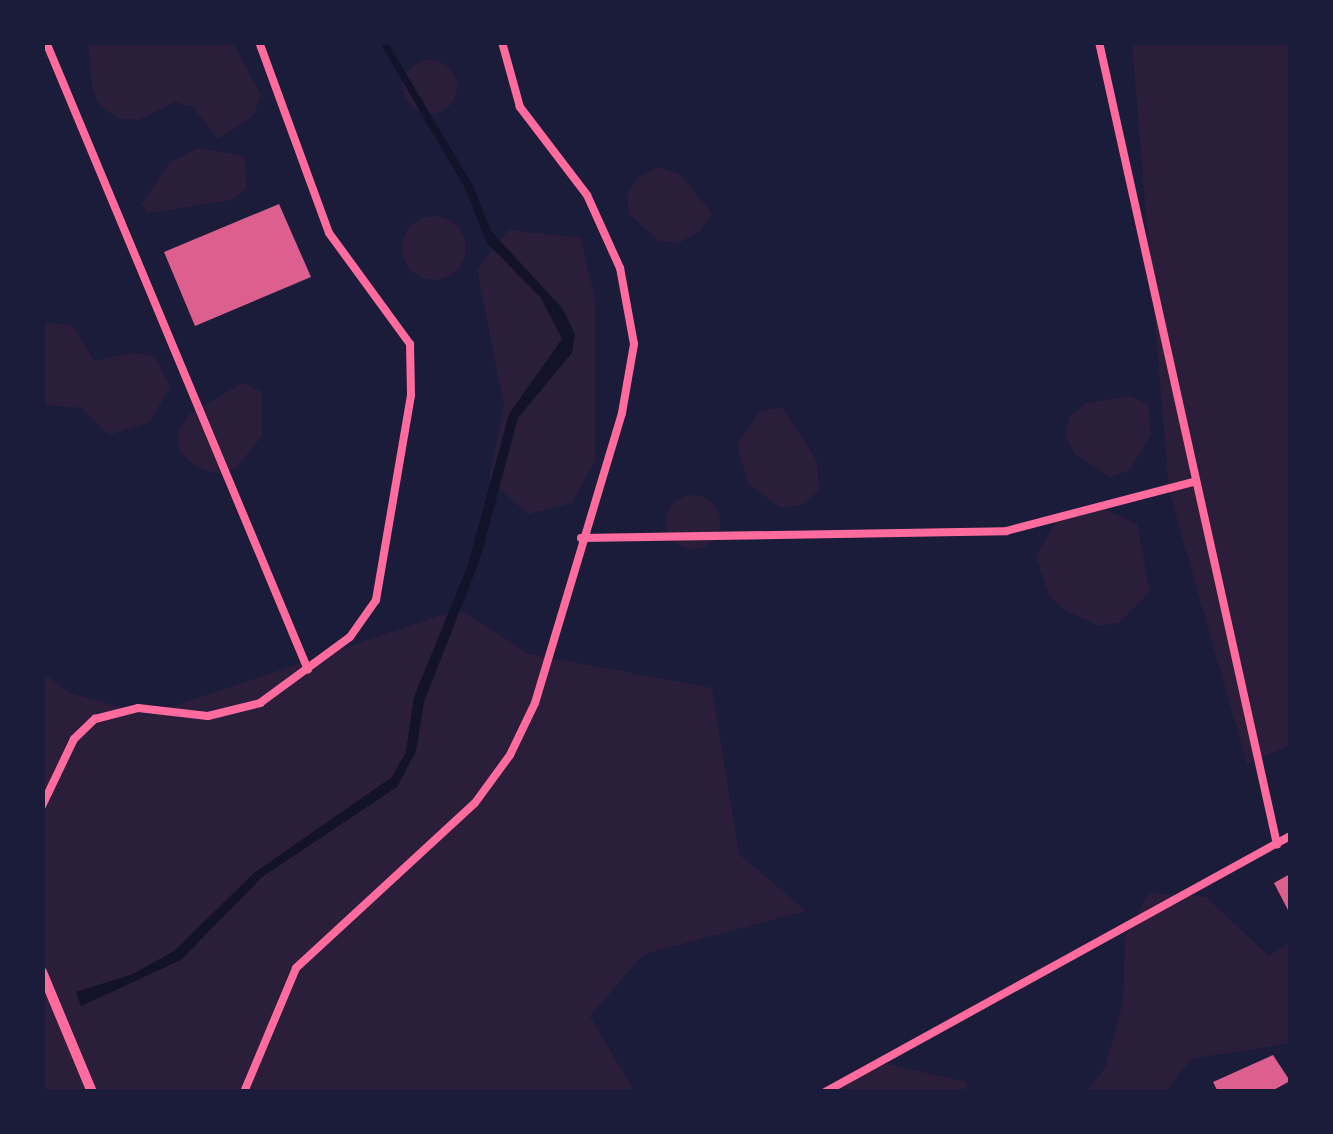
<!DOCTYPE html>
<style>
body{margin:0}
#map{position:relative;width:1333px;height:1134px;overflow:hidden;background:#1b1b3a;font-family:Helvetica,sans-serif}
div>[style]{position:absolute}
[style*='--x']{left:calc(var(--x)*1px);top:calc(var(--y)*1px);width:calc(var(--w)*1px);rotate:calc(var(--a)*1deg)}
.green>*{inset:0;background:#2a1e3b}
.round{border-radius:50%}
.water>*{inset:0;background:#12122b}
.building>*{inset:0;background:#dd5f8e}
.service>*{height:8px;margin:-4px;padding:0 4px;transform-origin:4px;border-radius:4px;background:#ff6b9d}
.minor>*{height:10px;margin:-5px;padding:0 5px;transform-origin:5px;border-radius:5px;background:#ff6b9d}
span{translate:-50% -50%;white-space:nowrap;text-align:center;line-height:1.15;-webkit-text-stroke:9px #1b1b3a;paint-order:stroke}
.frame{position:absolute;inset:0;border:45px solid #1b1b3a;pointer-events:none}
</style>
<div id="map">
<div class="green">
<i style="clip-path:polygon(88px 42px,233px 43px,261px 95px,253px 116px,218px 139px,193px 107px,175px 102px,139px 120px,118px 118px,100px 106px,92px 87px)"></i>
<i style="clip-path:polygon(1132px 43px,1290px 43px,1290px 745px,1247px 764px,1169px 491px)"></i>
<i class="round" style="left:403px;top:60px;width:54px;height:54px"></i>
<i style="clip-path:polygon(199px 148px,244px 156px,247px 188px,232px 200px,149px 213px,141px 205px,170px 162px)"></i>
<i style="clip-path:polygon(659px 167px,680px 174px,712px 213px,700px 231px,679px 243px,659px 241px,629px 214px,627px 194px,638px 177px)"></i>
<i class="round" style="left:402px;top:216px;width:64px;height:64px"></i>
<i style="clip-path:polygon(508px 230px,581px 238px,595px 302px,595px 461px,572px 503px,528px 514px,489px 479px,504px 406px,477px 269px)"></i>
<i style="clip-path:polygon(43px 322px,73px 326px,94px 361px,133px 352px,155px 357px,170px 387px,150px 422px,109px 435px,81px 408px,43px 405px)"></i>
<i style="clip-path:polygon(242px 383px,262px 392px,262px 436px,236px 468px,215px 473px,195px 466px,180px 452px,177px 432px,189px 415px)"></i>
<i style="clip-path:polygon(1129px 396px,1148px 404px,1151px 434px,1130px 470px,1110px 477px,1075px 454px,1065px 437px,1069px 417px,1086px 403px)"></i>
<i style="clip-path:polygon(782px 407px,817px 461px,819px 490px,803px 504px,781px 508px,748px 484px,737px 444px,760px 411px)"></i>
<i class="round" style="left:666px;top:495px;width:54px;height:54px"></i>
<i style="clip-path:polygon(1098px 506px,1137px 524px,1150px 592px,1120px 622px,1100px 626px,1064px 610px,1049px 595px,1036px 556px,1057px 520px)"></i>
<i style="clip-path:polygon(459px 609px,529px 654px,712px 688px,739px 854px,806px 911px,644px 954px,590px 1016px,634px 1091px,43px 1091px,42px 672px,70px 693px,148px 715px)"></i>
<i style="clip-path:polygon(1149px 893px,1206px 897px,1269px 956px,1290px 942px,1290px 1043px,1191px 1059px,1167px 1091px,1086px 1092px,1105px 1068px,1123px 1002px,1125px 937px)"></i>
<i style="clip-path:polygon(887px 1064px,966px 1082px,965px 1091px,820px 1092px)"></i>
</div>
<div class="water">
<i style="clip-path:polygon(380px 43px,388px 43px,473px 186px,491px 231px,562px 308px,575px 334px,572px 353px,518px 418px,480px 559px,424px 702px,416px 751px,397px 787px,262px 877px,181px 960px,81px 1006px,76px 992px,133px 974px,174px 951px,254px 873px,392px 777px,406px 752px,414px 697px,468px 565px,509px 414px,562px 339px,541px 298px,487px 243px,465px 188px)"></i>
</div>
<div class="building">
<i style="clip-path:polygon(279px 204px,311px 277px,195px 326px,164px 252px)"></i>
<i style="clip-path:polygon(1290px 874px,1290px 914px,1274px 883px)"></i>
<i style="clip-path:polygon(1273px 1055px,1290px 1081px,1270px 1092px,1218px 1092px,1213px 1082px)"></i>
</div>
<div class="service">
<i style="--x:46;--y:42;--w:680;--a:67.35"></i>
<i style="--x:1099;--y:42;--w:822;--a:77.49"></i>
<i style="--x:581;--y:538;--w:425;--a:-0.9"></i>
<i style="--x:1006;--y:531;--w:196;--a:-14.7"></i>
<i style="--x:42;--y:806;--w:74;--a:-64.5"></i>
<i style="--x:74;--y:739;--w:29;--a:-44"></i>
<i style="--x:95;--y:719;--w:44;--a:-14.3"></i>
<i style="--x:138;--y:708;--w:70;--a:6.5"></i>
<i style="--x:208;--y:716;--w:54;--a:-14"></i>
<i style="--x:260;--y:703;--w:112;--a:-36.3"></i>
<i style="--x:350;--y:637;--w:45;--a:-54.9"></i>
<i style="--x:376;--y:600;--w:208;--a:-80.3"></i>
<i style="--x:411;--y:395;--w:51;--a:-91.1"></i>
<i style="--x:410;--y:344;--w:137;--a:-126.1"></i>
<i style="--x:329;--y:233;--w:203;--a:-110.1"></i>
<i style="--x:244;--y:1092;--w:134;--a:-67.2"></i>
<i style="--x:296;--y:968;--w:243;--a:-42.7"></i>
<i style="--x:475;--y:803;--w:59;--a:-53.9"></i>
<i style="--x:510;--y:755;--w:58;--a:-64.3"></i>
<i style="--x:535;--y:703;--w:303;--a:-73.3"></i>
<i style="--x:622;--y:413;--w:70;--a:-80.1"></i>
<i style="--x:634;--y:344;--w:77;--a:-100.4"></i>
<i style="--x:620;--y:268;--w:80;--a:-114.3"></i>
<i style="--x:587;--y:195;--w:111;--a:-127.3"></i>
<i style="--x:520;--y:107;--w:67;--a:-105.5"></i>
<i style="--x:825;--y:1092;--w:531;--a:-28.83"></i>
</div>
<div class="minor">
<i style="--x:42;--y:972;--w:130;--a:67.4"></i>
</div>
<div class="frame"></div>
</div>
